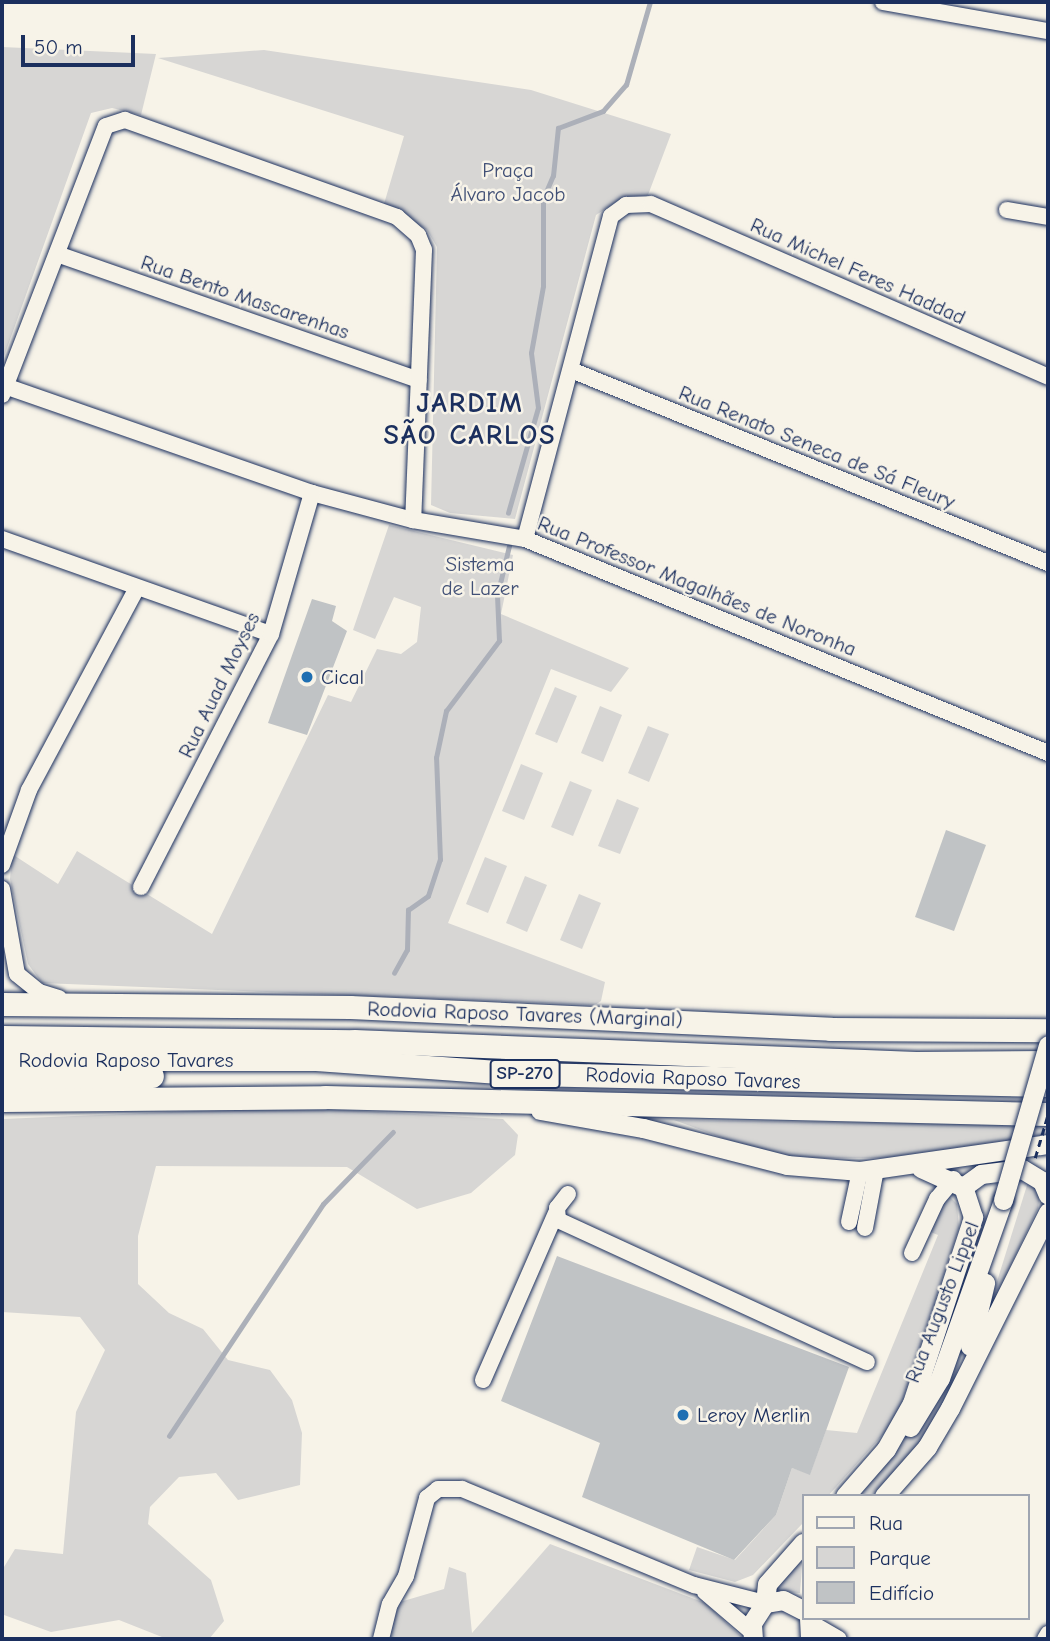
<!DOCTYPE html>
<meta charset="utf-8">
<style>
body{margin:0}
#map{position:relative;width:1050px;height:1641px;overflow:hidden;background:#f7f3e8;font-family:"Comic Neue",sans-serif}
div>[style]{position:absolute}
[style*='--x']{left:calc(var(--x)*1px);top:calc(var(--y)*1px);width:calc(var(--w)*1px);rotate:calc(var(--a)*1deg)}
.green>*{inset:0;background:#d7d6d4}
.stream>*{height:4.5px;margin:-2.25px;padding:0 2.25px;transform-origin:2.25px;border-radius:2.25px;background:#acb0b9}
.building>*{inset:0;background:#c0c3c5}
.roads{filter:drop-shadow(0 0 2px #1b2f5e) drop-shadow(0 0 2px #1b2f5e)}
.minor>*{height:16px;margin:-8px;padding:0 8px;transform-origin:8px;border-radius:8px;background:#f7f3e8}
.major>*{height:19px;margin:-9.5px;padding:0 9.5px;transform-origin:9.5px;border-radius:9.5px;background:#f7f3e8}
.highway>*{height:23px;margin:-11.5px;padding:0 11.5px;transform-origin:11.5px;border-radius:11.5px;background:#f7f3e8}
.path-bridge>*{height:2.5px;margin-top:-1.25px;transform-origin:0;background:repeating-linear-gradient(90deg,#1b2f5e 0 7px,transparent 0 12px)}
.bridges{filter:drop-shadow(0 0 2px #1b2f5e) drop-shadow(0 0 2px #1b2f5e)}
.major-bridge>*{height:19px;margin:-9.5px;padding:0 9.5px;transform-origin:9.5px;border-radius:9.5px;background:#f7f3e8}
.dots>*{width:19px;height:19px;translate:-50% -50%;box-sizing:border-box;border:4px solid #f7f3e8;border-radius:50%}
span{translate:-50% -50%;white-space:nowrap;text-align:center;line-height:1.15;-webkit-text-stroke:5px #f7f3e8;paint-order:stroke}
.shield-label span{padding:2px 5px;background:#f7f3e8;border:2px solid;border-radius:5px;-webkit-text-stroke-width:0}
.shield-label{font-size:19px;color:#1b2f5e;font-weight:700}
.park-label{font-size:21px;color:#415076}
.street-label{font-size:21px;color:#1b2f5e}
.poi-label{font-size:21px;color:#1b2f5e}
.left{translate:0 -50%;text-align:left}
.district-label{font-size:28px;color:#1b2f5e;font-weight:700;letter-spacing:2px}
.frame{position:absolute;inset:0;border:4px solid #1b2f5e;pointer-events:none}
.legend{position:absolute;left:802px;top:1494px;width:228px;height:126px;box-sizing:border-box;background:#f7f3e8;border:2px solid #9fa5b1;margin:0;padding:9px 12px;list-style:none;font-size:21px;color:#1b2f5e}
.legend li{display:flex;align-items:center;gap:14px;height:35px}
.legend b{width:35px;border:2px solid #9fa5b1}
.scale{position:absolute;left:21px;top:35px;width:114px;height:32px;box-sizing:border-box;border:4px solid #1b2f5e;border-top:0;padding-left:9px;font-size:21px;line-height:24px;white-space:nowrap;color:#1b2f5e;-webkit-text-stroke:5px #f7f3e8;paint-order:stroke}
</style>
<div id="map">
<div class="green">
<i style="clip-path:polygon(2px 47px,156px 54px,141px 115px,112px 108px,91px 113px,2px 362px)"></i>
<i style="clip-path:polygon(264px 50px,531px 90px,671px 134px,648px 195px,619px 200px,596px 215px,515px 519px,450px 513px,431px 505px,437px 247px,427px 230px,384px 204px,404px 136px,158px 58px)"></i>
<i style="clip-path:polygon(389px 525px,513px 555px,501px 614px,629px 668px,611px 692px,551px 669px,448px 923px,605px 982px,601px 1001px,595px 1005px,42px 983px,28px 964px,10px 879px,12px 854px,58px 884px,77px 851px,212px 934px,328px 695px,351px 702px,377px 649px,401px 654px,417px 642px,421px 607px,394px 597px,375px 639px,353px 630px)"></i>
<i style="clip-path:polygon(555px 687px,577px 696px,557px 743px,535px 734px)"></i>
<i style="clip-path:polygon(600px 706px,622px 715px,603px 762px,581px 753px)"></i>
<i style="clip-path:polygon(648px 726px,669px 734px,649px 782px,628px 773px)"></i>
<i style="clip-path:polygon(521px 764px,543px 773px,524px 820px,502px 811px)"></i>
<i style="clip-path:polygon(570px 781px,592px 790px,573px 836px,551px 827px)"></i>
<i style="clip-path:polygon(617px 799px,639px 808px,620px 854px,598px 846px)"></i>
<i style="clip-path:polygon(485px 857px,507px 866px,488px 913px,466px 904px)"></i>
<i style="clip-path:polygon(525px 876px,547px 885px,527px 932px,506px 923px)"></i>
<i style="clip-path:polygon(579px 894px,601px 903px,582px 949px,560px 940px)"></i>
<i style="clip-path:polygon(289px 1107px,503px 1119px,518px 1135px,515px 1155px,471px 1193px,417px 1209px,347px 1167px,156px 1166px,138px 1236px,138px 1284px,169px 1313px,203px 1329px,228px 1360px,270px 1370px,292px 1400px,302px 1433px,300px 1485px,238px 1500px,216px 1473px,179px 1477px,150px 1507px,148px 1524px,211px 1580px,224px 1621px,209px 1639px,167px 1639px,119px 1620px,51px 1632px,4px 1615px,4px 1567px,15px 1549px,63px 1554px,76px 1412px,105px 1350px,80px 1317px,2px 1312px,2px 1119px)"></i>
<i style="clip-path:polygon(674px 1120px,1048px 1125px,1048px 1134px,909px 1158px,800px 1158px,750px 1148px)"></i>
<i style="clip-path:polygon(1028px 1182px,1040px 1195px,1038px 1208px,985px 1320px)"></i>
<i style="clip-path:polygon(949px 1196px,957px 1204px,959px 1228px,898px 1414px,887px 1430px,828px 1496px,803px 1496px,803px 1523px,753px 1575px,735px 1582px,689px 1570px,697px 1547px,735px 1560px,776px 1515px,792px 1468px,810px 1474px,826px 1430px,857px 1433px,938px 1235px,928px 1231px,936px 1212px)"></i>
<i style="clip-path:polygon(973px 1317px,954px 1382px,927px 1434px,875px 1496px,856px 1496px,933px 1403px)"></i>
<i style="clip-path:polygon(550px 1544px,705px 1603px,744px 1639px,387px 1639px,400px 1602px,444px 1589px,449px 1567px,466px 1573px,472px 1633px)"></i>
<i style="clip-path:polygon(803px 1554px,800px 1593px,774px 1591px)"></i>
</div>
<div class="stream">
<i style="--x:508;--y:513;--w:109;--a:-74.1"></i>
<i style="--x:538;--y:408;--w:55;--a:-97.3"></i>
<i style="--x:531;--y:353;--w:68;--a:-79.8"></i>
<i style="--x:543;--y:286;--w:87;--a:-90"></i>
<i style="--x:543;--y:199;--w:25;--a:-67"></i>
<i style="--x:553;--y:176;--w:48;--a:-84.1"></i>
<i style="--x:558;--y:128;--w:48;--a:-20.7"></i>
<i style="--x:603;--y:111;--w:35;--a:-49"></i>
<i style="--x:626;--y:85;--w:86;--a:-73.9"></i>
<i style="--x:394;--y:973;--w:26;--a:-61"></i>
<i style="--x:407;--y:950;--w:40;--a:-88.6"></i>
<i style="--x:408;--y:910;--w:24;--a:-35"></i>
<i style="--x:428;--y:896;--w:38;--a:-72"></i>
<i style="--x:440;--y:860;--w:102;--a:-92.2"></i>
<i style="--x:436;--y:758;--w:48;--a:-78"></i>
<i style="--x:446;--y:711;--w:88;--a:-52.9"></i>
<i style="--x:499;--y:641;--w:45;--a:-92.5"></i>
<i style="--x:497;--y:596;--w:51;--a:-76.5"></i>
<i style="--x:169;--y:1436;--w:278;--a:-56.4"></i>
<i style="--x:323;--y:1204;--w:100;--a:-45.8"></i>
</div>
<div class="building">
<i style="clip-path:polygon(312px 599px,336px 606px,332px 621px,347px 631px,307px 735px,268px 723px)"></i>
<i style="clip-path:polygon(946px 830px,986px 845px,954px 931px,915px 917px)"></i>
<i style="clip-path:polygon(557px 1256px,849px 1367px,810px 1475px,792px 1468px,776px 1515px,734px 1560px,582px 1497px,600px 1443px,501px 1401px)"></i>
</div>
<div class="roads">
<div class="minor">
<i style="--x:883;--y:2;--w:168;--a:10"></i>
<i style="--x:1007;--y:210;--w:42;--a:9.7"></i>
<i style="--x:57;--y:254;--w:383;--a:19.2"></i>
<i style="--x:571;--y:370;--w:515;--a:22.03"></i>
<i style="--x:2;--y:385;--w:328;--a:19.2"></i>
<i style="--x:312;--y:493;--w:105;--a:15"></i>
<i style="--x:413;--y:520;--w:114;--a:9.6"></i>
<i style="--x:525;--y:539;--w:565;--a:22.25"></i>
<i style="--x:2;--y:395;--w:288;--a:-68.9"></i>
<i style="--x:106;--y:126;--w:20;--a:-18"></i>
<i style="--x:125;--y:120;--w:289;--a:19.6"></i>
<i style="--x:397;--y:217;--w:28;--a:41"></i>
<i style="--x:418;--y:235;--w:16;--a:68"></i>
<i style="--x:424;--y:250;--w:270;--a:92.3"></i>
<i style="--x:2;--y:539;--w:285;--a:19.5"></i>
<i style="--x:525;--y:539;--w:334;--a:-75.1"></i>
<i style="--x:611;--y:216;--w:19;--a:-36"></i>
<i style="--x:626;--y:205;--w:25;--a:-2"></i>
<i style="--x:651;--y:204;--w:433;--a:23.5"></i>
<i style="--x:2;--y:865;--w:80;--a:-70.2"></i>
<i style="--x:29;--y:790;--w:229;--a:-61.9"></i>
<i style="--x:141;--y:887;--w:284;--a:-62.8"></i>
<i style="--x:271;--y:634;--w:147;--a:-73.8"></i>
<i style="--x:2;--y:889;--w:86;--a:80"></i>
<i style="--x:17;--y:974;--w:28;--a:39"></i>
<i style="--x:39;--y:992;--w:21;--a:17"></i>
<i style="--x:568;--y:1194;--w:18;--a:128"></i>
<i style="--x:557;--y:1208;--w:12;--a:85"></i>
<i style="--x:558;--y:1220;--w:340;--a:24.7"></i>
<i style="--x:849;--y:1222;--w:52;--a:-77.8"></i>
<i style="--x:865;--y:1228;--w:60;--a:-79.4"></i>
<i style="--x:912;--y:1253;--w:60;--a:-65.2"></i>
<i style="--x:937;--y:1199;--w:26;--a:-50"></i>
<i style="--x:483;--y:1380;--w:182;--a:-66.4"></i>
<i style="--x:705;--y:1592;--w:60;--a:40.3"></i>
<i style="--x:811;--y:1623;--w:32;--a:30"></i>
<i style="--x:381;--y:1639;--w:36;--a:-76"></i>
<i style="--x:390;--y:1604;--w:32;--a:-60"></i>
<i style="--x:406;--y:1576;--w:81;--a:-74.9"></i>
<i style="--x:427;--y:1498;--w:14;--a:-39"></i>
<i style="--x:438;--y:1489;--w:24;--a:0"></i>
<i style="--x:462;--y:1489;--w:251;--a:22.5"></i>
<i style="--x:694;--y:1585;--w:73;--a:14.2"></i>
<i style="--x:1045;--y:1639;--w:6;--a:-59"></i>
</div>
<div class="major">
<i style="--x:540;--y:1110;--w:105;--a:9.9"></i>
<i style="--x:643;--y:1128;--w:149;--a:14.4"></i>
<i style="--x:787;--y:1165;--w:73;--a:4.7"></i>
<i style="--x:860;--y:1171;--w:190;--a:-8.2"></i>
<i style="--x:963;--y:1187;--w:22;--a:-36"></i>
<i style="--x:981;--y:1174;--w:41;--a:-7"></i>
<i style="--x:1022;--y:1169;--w:23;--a:31"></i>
<i style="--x:1042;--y:1181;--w:15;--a:67"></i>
<i style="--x:970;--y:1346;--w:65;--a:-76.6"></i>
<i style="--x:910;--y:1427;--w:57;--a:-58.5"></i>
<i style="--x:940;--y:1378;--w:189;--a:-70.5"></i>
<i style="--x:845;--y:1496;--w:62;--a:-48.9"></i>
<i style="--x:886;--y:1449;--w:53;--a:-60.5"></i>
<i style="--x:912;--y:1403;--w:196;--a:-71.8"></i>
<i style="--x:973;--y:1217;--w:32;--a:-108"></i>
<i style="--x:963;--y:1187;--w:46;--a:-155.7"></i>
<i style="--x:884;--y:1496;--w:65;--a:-48.7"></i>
<i style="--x:927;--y:1447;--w:45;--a:-59.5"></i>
<i style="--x:950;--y:1408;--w:219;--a:-63.4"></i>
<i style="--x:765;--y:1603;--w:19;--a:-84"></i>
<i style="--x:767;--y:1584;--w:55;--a:-48.7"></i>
<i style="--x:809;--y:1618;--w:21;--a:87"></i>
<i style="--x:753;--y:1639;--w:16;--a:-94"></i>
<i style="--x:752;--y:1623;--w:24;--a:-57"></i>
<i style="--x:765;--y:1603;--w:18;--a:-9"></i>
<i style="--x:783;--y:1600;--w:22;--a:27"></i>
</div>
<div class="highway">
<i style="--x:2;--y:1004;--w:348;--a:0.5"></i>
<i style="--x:350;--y:1007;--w:481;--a:2.6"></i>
<i style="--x:830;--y:1029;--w:218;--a:0.3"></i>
<i style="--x:2;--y:1037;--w:352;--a:0.7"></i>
<i style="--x:354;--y:1041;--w:562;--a:2.24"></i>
<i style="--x:916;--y:1063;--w:132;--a:-0.4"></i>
<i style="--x:2;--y:1059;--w:314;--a:0"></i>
<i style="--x:316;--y:1059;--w:212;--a:4.1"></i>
<i style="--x:527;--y:1074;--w:521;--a:1.21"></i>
<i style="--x:2;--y:1082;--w:150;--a:-2.3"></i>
<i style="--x:2;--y:1100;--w:323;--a:-0.5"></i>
<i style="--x:325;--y:1097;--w:723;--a:1.35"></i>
</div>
</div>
<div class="path-bridge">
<i style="--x:1035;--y:1158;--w:46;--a:-73.5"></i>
</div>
<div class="bridges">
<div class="major-bridge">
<i style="--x:1003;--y:1200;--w:161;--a:-73.8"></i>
</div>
</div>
<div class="dots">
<i style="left:307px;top:677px;background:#1f6fb2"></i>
<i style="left:683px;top:1415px;background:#1f6fb2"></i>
</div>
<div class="shield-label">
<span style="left:525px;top:1074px">SP-270</span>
</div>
<div class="park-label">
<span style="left:508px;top:182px">Praça<br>Álvaro Jacob</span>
<span style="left:480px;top:576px">Sistema<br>de Lazer</span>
</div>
<div class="street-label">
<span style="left:858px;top:271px;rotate:24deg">Rua Michel Feres Haddad</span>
<span style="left:245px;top:297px;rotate:19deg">Rua Bento Mascarenhas</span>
<span style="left:817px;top:447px;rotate:22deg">Rua Renato Seneca de Sá Fleury</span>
<span style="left:697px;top:586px;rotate:22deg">Rua Professor Magalhães de Noronha</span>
<span style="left:219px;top:685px;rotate:-64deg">Rua Auad Moyses</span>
<span style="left:525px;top:1014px;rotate:2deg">Rodovia Raposo Tavares (Marginal)</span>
<span style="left:126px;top:1060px">Rodovia Raposo Tavares</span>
<span style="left:693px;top:1078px;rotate:2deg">Rodovia Raposo Tavares</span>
<span style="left:942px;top:1302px;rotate:-69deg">Rua Augusto Lippel</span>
</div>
<div class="poi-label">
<span class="left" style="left:321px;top:677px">Cical</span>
<span class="left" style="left:697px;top:1415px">Leroy Merlin</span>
</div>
<div class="district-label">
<span style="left:470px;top:419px">JARDIM<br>SÃO CARLOS</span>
</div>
<div class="frame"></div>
<ul class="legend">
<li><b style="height:9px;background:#f7f3e8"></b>Rua</li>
<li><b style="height:19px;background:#d7d6d4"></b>Parque</li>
<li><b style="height:19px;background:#c0c3c5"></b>Edifício</li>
</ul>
<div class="scale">50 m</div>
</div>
